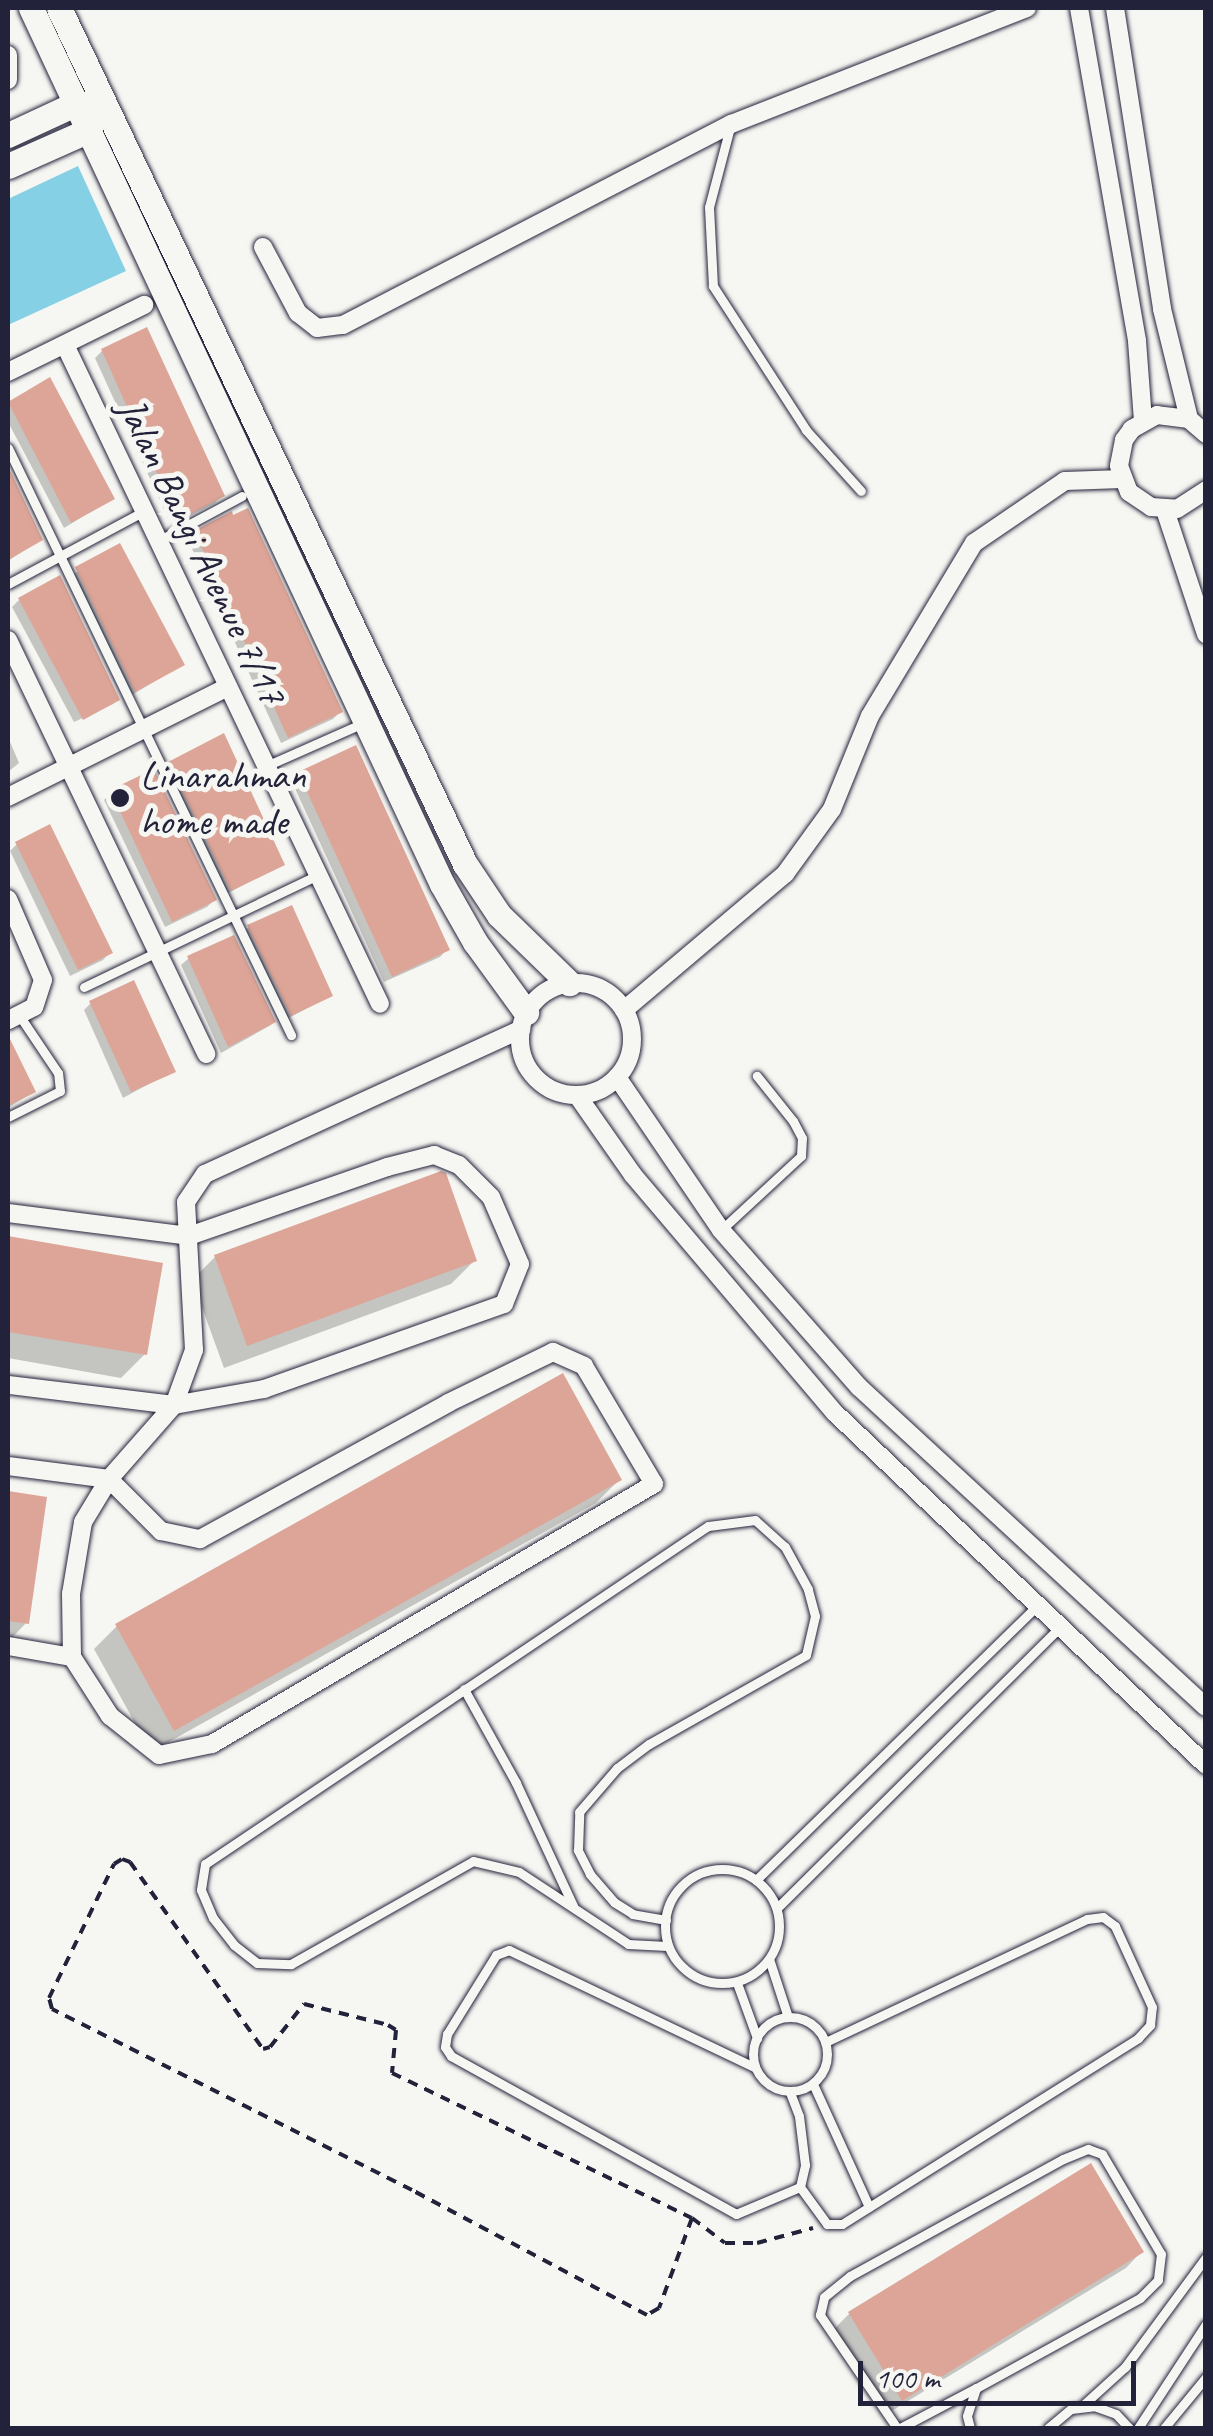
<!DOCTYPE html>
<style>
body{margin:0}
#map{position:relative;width:1213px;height:2436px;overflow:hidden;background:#f6f6f2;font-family:Caveat,sans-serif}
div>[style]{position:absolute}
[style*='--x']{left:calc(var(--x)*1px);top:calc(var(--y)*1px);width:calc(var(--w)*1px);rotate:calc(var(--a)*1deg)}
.water>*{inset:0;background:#86d0e6}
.shadow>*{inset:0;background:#0003}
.building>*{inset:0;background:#dda597}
.path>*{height:4px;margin-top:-2px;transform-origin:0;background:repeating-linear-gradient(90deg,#22223b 0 10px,transparent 0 18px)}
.roads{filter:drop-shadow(0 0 2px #22223b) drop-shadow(0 0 2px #22223b)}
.lane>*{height:9px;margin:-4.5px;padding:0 4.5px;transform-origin:4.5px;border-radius:4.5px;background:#f6f6f2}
.lane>.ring{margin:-4.5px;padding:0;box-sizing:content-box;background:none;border:9px solid #f6f6f2;border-radius:50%}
.street>*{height:18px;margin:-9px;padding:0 9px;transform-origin:9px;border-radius:9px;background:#f6f6f2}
.street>.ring{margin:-9px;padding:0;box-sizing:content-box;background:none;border:18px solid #f6f6f2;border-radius:50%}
.secondary>*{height:25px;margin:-12.5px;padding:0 12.5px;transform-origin:12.5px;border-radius:12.5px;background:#f6f6f2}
.dots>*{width:28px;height:28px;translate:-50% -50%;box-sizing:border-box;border:5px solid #f6f6f2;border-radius:50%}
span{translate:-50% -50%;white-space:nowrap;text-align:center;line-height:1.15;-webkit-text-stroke:10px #f6f6f2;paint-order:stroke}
.street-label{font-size:40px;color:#22223b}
.poi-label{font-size:40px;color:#22223b}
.left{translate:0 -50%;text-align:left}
.frame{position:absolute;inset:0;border:10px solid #22223b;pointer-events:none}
.scale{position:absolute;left:858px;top:2361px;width:278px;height:45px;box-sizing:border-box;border:5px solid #22223b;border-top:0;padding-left:12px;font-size:30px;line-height:35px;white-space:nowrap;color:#22223b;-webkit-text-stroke:8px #f6f6f2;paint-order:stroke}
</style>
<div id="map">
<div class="water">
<i style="clip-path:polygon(78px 166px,126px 271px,8px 325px,8px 199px)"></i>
</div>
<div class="shadow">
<i style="clip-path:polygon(102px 351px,222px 495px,215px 503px,180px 521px,176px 514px,168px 518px,95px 358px)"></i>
<i style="clip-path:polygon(49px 380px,112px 499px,64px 528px,8px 422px,8px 402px)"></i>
<i style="clip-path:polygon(8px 474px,40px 540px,8px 561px)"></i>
<i style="clip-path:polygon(195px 533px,340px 712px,333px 719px,281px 743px,188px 540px)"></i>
<i style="clip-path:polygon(119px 546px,182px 665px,127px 698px,69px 577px)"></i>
<i style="clip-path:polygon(19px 600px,117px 699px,113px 704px,74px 722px,12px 607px)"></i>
<i style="clip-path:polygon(8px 737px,19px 763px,8px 772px)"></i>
<i style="clip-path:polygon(170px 764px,282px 864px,223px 896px,163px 771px)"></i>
<i style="clip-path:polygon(299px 774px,447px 949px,440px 957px,384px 982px,292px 782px)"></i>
<i style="clip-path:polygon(112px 792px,214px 900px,207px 907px,165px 927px,104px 800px)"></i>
<i style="clip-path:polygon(17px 844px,110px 952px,103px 960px,70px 976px,10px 851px)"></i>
<i style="clip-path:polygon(249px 927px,330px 996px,283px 1021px,241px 934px)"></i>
<i style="clip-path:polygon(189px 958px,273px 1022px,271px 1025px,221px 1053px,181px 965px)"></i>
<i style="clip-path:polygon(91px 1003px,173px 1071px,123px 1098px,84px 1010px)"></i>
<i style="clip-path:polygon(15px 1055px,33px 1092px,8px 1108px,8px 1059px)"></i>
<i style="clip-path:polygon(8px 1239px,160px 1265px,145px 1354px,121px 1378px,8px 1358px)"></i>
<i style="clip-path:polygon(215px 1257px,475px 1260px,451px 1284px,224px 1368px,192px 1280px)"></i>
<i style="clip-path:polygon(619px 1480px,596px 1503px,151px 1752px,94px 1649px,117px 1626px)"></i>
<i style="clip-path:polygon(8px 1494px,44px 1499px,26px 1623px,8px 1642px)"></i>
<i style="clip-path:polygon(1141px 2252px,1126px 2268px,885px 2415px,834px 2329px,849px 2314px)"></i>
</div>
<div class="building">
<i style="clip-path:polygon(147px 327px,225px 496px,187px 516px,184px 509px,175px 513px,101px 349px)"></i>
<i style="clip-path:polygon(50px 377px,115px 499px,71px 523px,8px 402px)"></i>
<i style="clip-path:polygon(8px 466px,43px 540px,8px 560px)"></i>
<i style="clip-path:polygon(248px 508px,343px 712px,288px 738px,194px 531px,232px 511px,233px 515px)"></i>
<i style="clip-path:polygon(120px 543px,185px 665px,135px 692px,75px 567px)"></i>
<i style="clip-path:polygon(60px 575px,120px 700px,83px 720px,18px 598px)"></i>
<i style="clip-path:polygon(224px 733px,285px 865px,231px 891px,168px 762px)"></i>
<i style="clip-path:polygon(356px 745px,450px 950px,392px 977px,298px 772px)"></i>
<i style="clip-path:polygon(154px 769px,217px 900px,172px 922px,110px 790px)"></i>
<i style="clip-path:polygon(50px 824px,113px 953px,78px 970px,15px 842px)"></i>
<i style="clip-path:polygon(292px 905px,333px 996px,291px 1016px,247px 925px)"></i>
<i style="clip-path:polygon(234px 935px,276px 1022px,228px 1047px,187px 956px)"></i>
<i style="clip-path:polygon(134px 980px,176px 1072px,131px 1092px,89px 1001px)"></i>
<i style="clip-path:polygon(8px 1035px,36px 1092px,8px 1106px)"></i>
<i style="clip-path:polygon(441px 1171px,446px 1173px,477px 1261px,247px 1346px,214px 1255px)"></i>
<i style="clip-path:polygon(8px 1236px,163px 1263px,147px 1355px,8px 1332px)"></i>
<i style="clip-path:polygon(563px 1373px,622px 1480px,174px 1731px,115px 1624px)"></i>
<i style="clip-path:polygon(8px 1491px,47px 1497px,29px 1624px,8px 1621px)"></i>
<i style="clip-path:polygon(1091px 2163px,1144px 2252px,902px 2401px,848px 2312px)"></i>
</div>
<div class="path">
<i style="--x:692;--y:2218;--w:96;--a:110.1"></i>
<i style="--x:659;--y:2308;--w:14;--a:150"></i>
<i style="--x:647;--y:2315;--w:266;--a:-152"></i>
<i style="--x:412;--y:2190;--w:403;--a:-153.3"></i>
<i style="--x:52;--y:2009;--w:11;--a:-105"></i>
<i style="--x:49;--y:1998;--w:149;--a:-64.1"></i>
<i style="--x:114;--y:1864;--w:9;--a:-32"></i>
<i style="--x:122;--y:1859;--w:9;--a:21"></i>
<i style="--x:130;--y:1862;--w:229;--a:54.6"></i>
<i style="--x:263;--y:2049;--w:7;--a:-16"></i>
<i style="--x:270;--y:2047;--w:55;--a:-51.7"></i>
<i style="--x:304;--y:2004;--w:87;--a:14"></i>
<i style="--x:388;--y:2025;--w:9;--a:32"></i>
<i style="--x:396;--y:2030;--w:43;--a:95.3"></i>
<i style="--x:392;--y:2073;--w:333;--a:25.8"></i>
<i style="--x:692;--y:2218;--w:41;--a:37.1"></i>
<i style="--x:725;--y:2243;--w:32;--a:0"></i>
<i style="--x:757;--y:2243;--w:58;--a:-15"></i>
</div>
<div class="roads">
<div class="lane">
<i style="--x:730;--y:127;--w:83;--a:104.7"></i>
<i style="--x:709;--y:207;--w:79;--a:87.1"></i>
<i style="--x:713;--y:286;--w:171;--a:57.1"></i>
<i style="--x:806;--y:430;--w:82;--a:48"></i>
<i style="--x:8;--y:448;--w:652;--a:64.26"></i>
<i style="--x:158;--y:541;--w:95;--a:-28.2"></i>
<i style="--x:8;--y:584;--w:154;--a:-28.2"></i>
<i style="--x:266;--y:766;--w:96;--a:-23.9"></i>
<i style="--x:84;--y:987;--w:259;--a:-25.6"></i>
<i style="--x:8;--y:1117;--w:58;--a:-26.6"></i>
<i style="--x:60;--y:1091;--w:18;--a:-96"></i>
<i style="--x:58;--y:1073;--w:70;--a:-123.9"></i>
<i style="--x:721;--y:1230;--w:109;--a:-42.8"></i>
<i style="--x:801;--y:1156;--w:18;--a:-87"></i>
<i style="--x:802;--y:1138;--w:19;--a:-118"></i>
<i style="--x:793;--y:1121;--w:58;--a:-128.7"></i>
<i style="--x:464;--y:1689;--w:107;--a:61"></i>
<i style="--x:516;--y:1783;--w:136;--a:65.1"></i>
<i class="ring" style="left:665px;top:1869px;width:105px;height:105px"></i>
<i style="--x:756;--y:1880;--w:392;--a:-44.3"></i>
<i style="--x:777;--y:1908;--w:397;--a:-44.8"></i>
<i style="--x:666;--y:1920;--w:34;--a:-170"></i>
<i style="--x:633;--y:1914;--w:22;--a:-148"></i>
<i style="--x:614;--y:1902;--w:37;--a:-131"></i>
<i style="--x:590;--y:1874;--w:27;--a:-117"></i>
<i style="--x:578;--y:1850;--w:38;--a:-88"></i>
<i style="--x:579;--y:1812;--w:58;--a:-49.2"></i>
<i style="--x:617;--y:1768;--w:40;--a:-37"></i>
<i style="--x:649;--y:1744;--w:180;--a:-29.5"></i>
<i style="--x:806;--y:1655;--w:40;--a:-77"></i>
<i style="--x:815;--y:1616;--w:28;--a:-105"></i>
<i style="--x:808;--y:1589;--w:48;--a:-118.7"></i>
<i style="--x:785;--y:1547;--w:40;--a:-138"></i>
<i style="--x:755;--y:1520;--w:47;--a:172.7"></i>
<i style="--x:708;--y:1526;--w:606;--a:146.1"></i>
<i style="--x:205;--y:1864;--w:26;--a:99"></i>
<i style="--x:201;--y:1890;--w:30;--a:67"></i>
<i style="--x:213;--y:1918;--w:34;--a:52"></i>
<i style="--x:234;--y:1945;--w:29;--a:38"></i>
<i style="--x:257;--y:1963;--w:34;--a:2"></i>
<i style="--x:291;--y:1964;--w:209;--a:-29.5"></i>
<i style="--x:473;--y:1861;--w:47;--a:13.4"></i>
<i style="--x:519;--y:1872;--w:131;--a:33.4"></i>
<i style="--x:628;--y:1944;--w:39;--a:3"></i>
<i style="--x:769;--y:1959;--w:61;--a:71.9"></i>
<i style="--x:737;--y:1983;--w:59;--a:70"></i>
<i class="ring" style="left:753px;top:2017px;width:65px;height:65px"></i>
<i style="--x:754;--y:2067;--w:272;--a:-154.5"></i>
<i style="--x:509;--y:1950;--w:14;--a:159"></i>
<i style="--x:496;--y:1955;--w:93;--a:121.8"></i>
<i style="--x:447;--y:2034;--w:13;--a:99"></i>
<i style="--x:445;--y:2047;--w:11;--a:56"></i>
<i style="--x:451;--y:2056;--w:326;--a:29"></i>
<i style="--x:736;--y:2214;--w:69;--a:-22.9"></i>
<i style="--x:800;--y:2187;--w:23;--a:-77"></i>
<i style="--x:805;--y:2165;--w:49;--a:-97"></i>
<i style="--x:799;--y:2116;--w:26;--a:-111"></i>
<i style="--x:813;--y:2084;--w:135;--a:65.5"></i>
<i style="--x:800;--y:2187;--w:46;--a:53.9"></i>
<i style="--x:827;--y:2224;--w:15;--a:0"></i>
<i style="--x:842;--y:2224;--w:350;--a:-32.1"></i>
<i style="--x:1138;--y:2038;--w:18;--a:-47"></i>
<i style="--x:1150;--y:2025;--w:18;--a:-84"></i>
<i style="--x:1152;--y:2007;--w:89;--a:-114.6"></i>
<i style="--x:1115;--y:1926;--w:15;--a:-143"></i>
<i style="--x:1103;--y:1917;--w:16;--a:173"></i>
<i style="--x:1087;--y:1919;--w:289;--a:154.8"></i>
<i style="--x:1082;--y:2406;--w:58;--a:-42.2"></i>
<i style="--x:1125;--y:2367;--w:137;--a:-53.6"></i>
<i style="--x:897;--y:2428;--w:137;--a:-124.3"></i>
<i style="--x:820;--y:2315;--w:18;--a:-77"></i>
<i style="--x:824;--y:2297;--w:33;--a:-39"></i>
<i style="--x:850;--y:2276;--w:243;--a:-28.8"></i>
<i style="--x:1063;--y:2159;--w:27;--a:-22"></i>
<i style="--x:1088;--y:2149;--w:15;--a:20"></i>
<i style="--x:1102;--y:2154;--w:116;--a:59.5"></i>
<i style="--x:1161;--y:2254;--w:26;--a:97"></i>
<i style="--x:1158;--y:2280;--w:25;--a:135"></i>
<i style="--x:1140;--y:2298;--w:187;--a:151.2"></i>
<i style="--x:976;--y:2388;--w:29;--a:108"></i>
<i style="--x:967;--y:2416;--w:12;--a:76"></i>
<i style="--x:900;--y:2428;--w:86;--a:-27.8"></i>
<i style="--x:1048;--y:2428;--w:30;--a:-40"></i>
<i style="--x:1071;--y:2409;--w:23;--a:-7"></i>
<i style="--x:1094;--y:2406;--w:23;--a:20"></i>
<i style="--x:1116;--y:2414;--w:19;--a:47"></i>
<i style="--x:1138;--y:2428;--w:124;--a:-56.8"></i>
<i style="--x:1164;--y:2428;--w:66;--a:-50.5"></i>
</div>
<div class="street">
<i style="--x:1079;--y:8;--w:338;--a:80.1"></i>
<i style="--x:1137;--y:341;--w:80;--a:85.7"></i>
<i style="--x:1115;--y:8;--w:305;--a:81.1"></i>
<i style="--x:1162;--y:309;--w:113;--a:76.2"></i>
<i style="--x:8;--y:55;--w:25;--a:90"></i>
<i style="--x:263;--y:247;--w:75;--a:62.1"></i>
<i style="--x:298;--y:313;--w:24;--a:38"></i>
<i style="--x:317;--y:328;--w:26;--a:-7"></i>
<i style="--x:343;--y:325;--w:437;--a:-27.4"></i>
<i style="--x:731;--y:124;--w:318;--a:-21.4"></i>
<i style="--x:65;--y:345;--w:730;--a:64.45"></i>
<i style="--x:8;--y:372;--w:152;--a:-26.2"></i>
<i style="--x:1206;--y:434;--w:23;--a:-139"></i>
<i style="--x:1189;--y:419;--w:32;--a:-173"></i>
<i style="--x:1157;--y:415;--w:29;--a:151"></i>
<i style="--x:1132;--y:429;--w:14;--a:126"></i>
<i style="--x:1124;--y:440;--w:26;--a:101"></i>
<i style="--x:1119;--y:466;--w:28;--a:69"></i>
<i style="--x:1129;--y:492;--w:27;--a:34"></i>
<i style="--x:1151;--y:507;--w:26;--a:4"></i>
<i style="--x:1177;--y:509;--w:35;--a:-33"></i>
<i style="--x:1165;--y:510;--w:131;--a:71.7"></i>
<i style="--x:8;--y:640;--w:459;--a:64.4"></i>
<i style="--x:8;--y:797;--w:246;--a:-26.6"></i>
<i style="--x:8;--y:899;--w:88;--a:66.6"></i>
<i style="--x:43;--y:980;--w:28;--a:108"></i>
<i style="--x:34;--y:1007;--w:29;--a:153"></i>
<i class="ring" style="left:520px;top:983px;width:94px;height:94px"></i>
<i style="--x:624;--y:1010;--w:211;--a:-40.2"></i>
<i style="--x:785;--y:874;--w:80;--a:-54.1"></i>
<i style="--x:832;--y:809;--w:100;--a:-67.8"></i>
<i style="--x:870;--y:716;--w:202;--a:-59"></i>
<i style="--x:974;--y:543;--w:110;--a:-34.3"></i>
<i style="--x:1065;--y:481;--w:57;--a:-2"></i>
<i style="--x:617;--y:1077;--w:185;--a:55.8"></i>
<i style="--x:721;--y:1230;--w:209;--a:48.7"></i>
<i style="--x:859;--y:1387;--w:472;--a:42.7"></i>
<i style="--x:577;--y:1095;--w:98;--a:55"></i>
<i style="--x:633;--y:1175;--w:311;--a:49.7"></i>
<i style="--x:834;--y:1412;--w:513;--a:43.5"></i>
<i style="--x:8;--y:1213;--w:182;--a:7.2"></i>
<i style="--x:189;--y:1236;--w:210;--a:-19.2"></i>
<i style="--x:387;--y:1167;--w:49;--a:-14.3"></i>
<i style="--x:434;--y:1155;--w:27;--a:22"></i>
<i style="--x:459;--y:1165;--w:45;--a:45"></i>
<i style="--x:491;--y:1197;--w:73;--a:66.6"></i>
<i style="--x:520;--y:1264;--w:43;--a:111.8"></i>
<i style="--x:504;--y:1304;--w:255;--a:160.5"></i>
<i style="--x:264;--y:1389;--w:91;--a:169.9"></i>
<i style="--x:174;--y:1405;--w:167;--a:-173.1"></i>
<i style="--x:8;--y:1466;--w:102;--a:7.3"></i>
<i style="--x:109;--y:1479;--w:74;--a:45"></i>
<i style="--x:161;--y:1531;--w:40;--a:12"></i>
<i style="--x:200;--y:1539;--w:283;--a:-28.7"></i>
<i style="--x:448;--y:1403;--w:117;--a:-25.9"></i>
<i style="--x:553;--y:1352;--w:34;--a:24"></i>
<i style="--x:584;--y:1366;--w:137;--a:59.3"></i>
<i style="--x:654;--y:1484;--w:513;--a:149.53"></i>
<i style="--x:212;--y:1744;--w:54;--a:168.3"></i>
<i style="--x:159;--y:1755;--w:63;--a:-141.5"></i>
<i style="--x:110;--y:1716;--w:70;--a:-122.8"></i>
<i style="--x:72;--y:1657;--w:63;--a:-90.9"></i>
<i style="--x:71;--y:1594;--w:73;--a:-80.5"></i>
<i style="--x:83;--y:1522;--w:50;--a:-58.8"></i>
<i style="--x:109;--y:1479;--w:98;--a:-48.7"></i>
<i style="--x:174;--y:1405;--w:59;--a:-70"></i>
<i style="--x:194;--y:1350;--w:148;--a:-93.1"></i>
<i style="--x:186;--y:1202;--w:34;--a:-56"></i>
<i style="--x:205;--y:1174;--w:348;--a:-24.6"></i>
<i style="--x:8;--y:1646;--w:65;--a:9.8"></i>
</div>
<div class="secondary">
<i style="--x:31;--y:8;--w:968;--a:64.87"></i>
<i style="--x:442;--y:884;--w:67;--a:60.4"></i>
<i style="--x:475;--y:942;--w:87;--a:53.9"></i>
<i style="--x:59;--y:8;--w:947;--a:64.63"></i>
<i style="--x:465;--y:864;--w:61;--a:56.3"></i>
<i style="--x:499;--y:915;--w:98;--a:44.2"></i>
<i style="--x:8;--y:135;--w:74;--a:-24.8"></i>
<i style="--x:75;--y:104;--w:16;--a:0"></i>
<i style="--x:8;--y:166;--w:86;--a:-23.9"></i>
<i style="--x:87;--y:131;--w:17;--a:-57"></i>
</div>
</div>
<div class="dots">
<i style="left:120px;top:798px;background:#22223b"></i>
</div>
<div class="street-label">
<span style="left:202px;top:551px;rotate:64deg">Jalan Bangi Avenue 7/17</span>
</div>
<div class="poi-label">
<span class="left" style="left:140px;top:798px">Linarahman<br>home made</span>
</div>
<div class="frame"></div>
<div class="scale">100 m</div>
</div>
